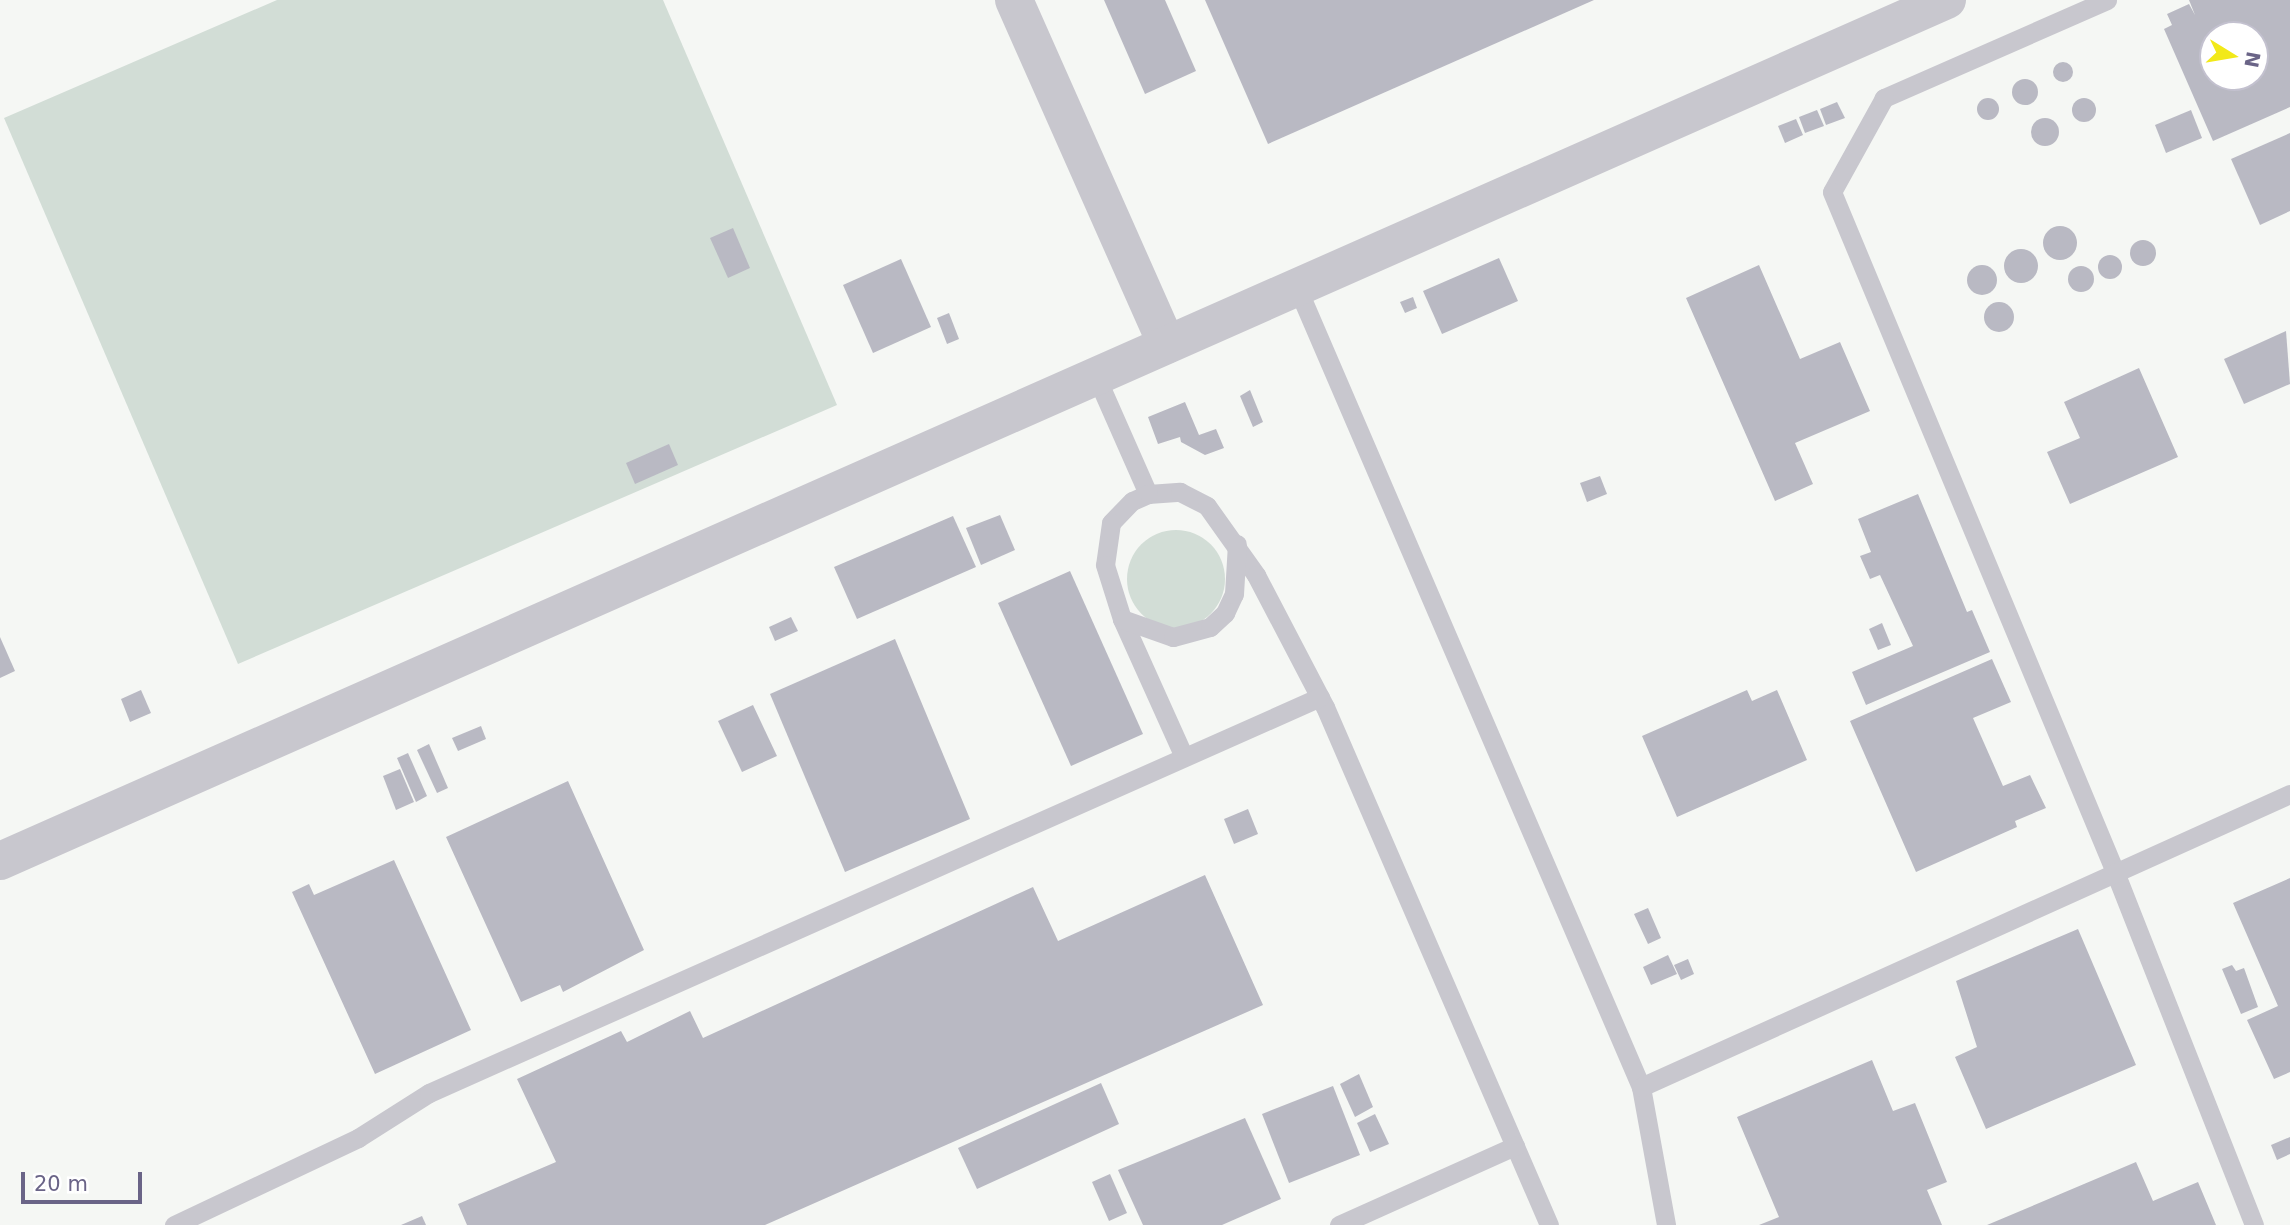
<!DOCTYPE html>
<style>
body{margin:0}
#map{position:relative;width:2290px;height:1225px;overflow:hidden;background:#f5f7f4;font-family:"DejaVu Sans",sans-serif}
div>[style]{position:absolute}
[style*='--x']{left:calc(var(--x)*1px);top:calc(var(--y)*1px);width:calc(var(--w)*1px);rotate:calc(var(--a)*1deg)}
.green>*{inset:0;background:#d2ddd6}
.round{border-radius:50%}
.building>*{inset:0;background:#b9b9c3}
.service>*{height:19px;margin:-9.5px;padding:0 9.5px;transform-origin:9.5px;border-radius:9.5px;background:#c8c7ce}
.tertiary>*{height:38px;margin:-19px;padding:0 19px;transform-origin:19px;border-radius:19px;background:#c8c7ce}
span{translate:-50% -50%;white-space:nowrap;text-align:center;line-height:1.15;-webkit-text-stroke:7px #fff;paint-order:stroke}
.north{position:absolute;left:2199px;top:21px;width:70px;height:70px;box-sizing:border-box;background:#fff;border:2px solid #c3c1cf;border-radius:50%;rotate:101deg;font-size:19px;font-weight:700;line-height:28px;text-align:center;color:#6a6487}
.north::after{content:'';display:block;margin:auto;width:24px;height:32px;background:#f2e919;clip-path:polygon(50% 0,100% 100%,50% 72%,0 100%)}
.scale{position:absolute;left:21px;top:1172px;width:121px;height:32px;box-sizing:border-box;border:4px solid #6a6487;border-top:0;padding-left:9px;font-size:21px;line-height:24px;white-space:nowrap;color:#6a6487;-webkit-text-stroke:5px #fff;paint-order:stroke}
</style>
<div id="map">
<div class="green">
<i style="clip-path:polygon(277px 0,663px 0,837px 405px,238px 664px,4px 118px)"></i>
<i class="round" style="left:1127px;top:530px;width:98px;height:98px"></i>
</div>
<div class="building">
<i style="clip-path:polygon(1104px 0,1165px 0,1196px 71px,1145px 94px)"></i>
<i style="clip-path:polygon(1205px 0,1594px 0,1268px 144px)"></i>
<i style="clip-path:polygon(evenodd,2189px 0,2290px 0,2290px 107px,2213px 141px,2164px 29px,2172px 25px,2167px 14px,2189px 4px,2195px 15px,2189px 0,2213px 35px,2255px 35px,2255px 77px,2213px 77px,2213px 35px)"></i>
<i class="round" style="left:2053px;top:62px;width:20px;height:20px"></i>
<i class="round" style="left:2012px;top:79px;width:26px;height:26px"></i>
<i class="round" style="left:2072px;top:98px;width:24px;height:24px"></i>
<i class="round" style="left:1977px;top:98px;width:22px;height:22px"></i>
<i style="clip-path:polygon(1837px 102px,1845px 118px,1826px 125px,1820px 109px)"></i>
<i style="clip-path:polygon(1817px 110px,1824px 126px,1805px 133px,1799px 117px)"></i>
<i style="clip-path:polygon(2191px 110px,2202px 138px,2166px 153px,2155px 125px)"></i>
<i class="round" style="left:2031px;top:118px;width:28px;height:28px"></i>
<i style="clip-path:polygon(1796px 119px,1803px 135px,1785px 143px,1778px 126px)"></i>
<i style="clip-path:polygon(2290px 133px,2290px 211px,2260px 225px,2231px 159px)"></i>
<i class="round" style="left:2043px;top:226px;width:34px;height:34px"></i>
<i style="clip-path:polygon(733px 228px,750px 268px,728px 278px,710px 238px)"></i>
<i class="round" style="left:2130px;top:240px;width:26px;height:26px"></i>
<i class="round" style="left:2004px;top:249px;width:34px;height:34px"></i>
<i class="round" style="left:2098px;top:255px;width:24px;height:24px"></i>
<i style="clip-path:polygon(1499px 258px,1518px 301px,1442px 334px,1423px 291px)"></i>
<i style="clip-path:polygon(901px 259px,931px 327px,873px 353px,843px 285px)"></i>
<i style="clip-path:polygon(1759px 265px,1800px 359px,1840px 342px,1870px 411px,1795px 443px,1813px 484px,1775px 501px,1686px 298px)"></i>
<i class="round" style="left:1967px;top:265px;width:30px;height:30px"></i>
<i class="round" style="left:2068px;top:266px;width:26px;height:26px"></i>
<i style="clip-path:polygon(1413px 297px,1417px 308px,1405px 313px,1400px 302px)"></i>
<i class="round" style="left:1984px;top:302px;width:30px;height:30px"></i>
<i style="clip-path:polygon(949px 313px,959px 339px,947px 344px,937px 318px)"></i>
<i style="clip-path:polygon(2286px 331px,2290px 384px,2244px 404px,2224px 359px)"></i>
<i style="clip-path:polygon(2139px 368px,2178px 457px,2070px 504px,2047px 452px,2080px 438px,2064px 402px)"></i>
<i style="clip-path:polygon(1250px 390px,1263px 422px,1253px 427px,1240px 396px)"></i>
<i style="clip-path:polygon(1185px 402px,1199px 435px,1216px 429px,1224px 448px,1205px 455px,1181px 442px,1180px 437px,1158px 444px,1148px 417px)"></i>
<i style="clip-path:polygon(669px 444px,678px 465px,635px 484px,626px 463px)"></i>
<i style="clip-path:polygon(1600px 476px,1607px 494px,1587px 502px,1580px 483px)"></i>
<i style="clip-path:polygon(1918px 494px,1967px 612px,1972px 610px,1990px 652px,1866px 705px,1852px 672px,1913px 646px,1880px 575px,1870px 579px,1860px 556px,1871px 552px,1858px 519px)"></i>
<i style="clip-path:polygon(1000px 515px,1015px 550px,981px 565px,966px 528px)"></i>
<i style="clip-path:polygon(953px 516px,976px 567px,857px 619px,834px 567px)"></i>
<i style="clip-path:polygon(1070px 571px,1143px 734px,1071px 766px,998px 603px)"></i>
<i style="clip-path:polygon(791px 617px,798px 631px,775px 641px,769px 627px)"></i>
<i style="clip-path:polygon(1882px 623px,1891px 645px,1878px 650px,1869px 629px)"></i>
<i style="clip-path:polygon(0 637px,15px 671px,0 678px)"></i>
<i style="clip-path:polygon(895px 639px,970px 819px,845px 872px,770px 694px)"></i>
<i style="clip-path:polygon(1992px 659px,2011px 702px,1973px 718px,2003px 786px,2030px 775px,2046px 808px,2015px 821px,2017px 827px,1916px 872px,1850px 721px)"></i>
<i style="clip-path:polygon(141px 690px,151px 713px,130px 722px,121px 699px)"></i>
<i style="clip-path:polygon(1747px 690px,1752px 701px,1777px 690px,1807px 760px,1677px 817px,1642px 736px)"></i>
<i style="clip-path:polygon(753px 705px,777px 756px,742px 772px,718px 721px)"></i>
<i style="clip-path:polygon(481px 726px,486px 739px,458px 751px,452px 738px)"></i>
<i style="clip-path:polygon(429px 744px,448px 788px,437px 793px,417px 750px)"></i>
<i style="clip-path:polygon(408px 753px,427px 796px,416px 802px,397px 758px)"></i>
<i style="clip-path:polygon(400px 769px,414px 802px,396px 810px,383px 776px)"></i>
<i style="clip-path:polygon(568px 781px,644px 950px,563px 992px,560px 985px,521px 1002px,446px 837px)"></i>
<i style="clip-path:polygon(1248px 809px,1258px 834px,1234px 844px,1224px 819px)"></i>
<i style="clip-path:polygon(394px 860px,471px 1030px,375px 1074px,292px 892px,309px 884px,314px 895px)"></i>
<i style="clip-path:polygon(1205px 875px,1263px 1005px,765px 1225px,467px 1225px,458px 1204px,556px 1162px,517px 1079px,621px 1031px,627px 1042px,690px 1011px,703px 1038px,1033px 887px,1058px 941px)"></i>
<i style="clip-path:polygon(2290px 878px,2290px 1072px,2274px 1079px,2247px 1020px,2278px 1006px,2233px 903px)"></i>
<i style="clip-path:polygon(1648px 908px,1661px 938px,1648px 944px,1634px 914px)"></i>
<i style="clip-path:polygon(2078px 929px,2136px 1065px,1986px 1129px,1955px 1057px,1977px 1047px,1956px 981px)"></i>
<i style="clip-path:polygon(1668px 955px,1677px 974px,1651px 985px,1643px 967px)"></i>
<i style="clip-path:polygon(1688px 959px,1694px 974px,1681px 980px,1674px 965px)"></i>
<i style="clip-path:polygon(2232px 965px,2236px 971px,2244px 968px,2258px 1007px,2241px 1014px,2222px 969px)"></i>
<i style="clip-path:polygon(1872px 1060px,1893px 1111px,1915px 1103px,1947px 1182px,1927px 1190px,1942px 1225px,1759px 1225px,1779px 1217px,1737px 1117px)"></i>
<i style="clip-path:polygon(1359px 1074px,1373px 1107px,1355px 1117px,1340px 1084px)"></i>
<i style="clip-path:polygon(1101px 1083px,1119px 1124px,977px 1189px,958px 1148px)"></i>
<i style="clip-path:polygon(1333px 1086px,1360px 1155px,1289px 1183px,1262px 1114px)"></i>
<i style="clip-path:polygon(1375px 1114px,1389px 1144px,1370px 1152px,1357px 1123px)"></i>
<i style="clip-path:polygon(1245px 1118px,1281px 1199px,1222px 1225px,1143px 1225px,1118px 1170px)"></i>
<i style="clip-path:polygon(2290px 1137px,2290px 1154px,2277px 1160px,2271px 1145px)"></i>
<i style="clip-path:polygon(2136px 1162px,2153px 1201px,2198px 1182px,2216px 1225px,1987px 1225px)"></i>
<i style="clip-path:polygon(1110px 1174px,1127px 1213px,1109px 1221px,1092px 1182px)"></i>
<i style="clip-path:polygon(422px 1216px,426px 1225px,401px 1225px)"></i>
</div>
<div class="service">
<i style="--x:2107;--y:0;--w:244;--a:156.3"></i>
<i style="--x:1884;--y:98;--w:107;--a:119"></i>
<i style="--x:1832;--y:192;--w:737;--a:67.4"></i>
<i style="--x:2115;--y:872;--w:379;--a:68.5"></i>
<i style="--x:1297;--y:287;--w:871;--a:66.73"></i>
<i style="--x:1641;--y:1087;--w:140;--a:79.7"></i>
<i style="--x:1096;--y:376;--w:129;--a:66.2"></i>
<i style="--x:1148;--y:494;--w:32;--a:-4"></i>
<i style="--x:1180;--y:492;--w:30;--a:27"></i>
<i style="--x:1207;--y:506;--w:85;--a:54.6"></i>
<i style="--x:1256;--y:575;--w:149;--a:62.4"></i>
<i style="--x:1325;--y:707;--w:564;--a:66.61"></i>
<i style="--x:1148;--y:494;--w:17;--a:156"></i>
<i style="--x:1132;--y:501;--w:30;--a:134"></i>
<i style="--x:1111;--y:523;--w:42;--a:98.1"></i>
<i style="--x:1105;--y:565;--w:57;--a:72.5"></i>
<i style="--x:1122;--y:619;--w:151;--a:65.8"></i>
<i style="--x:1122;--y:619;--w:54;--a:19.4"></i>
<i style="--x:1173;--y:637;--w:38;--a:-15"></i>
<i style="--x:1210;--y:627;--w:21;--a:-43"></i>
<i style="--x:1225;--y:613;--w:21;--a:-65"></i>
<i style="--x:1234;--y:594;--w:50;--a:-86.6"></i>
<i style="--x:1641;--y:1087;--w:712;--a:-24.3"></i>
<i style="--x:174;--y:1225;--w:204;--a:-25.3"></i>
<i style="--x:358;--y:1138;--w:84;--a:-32.4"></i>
<i style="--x:429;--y:1093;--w:975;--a:-23.96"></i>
<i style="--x:1339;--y:1225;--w:193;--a:-24.2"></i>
</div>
<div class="tertiary">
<i style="--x:1014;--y:0;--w:377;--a:66.1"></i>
<i style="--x:0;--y:861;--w:2129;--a:-23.86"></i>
</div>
<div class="north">N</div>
<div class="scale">20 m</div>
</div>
